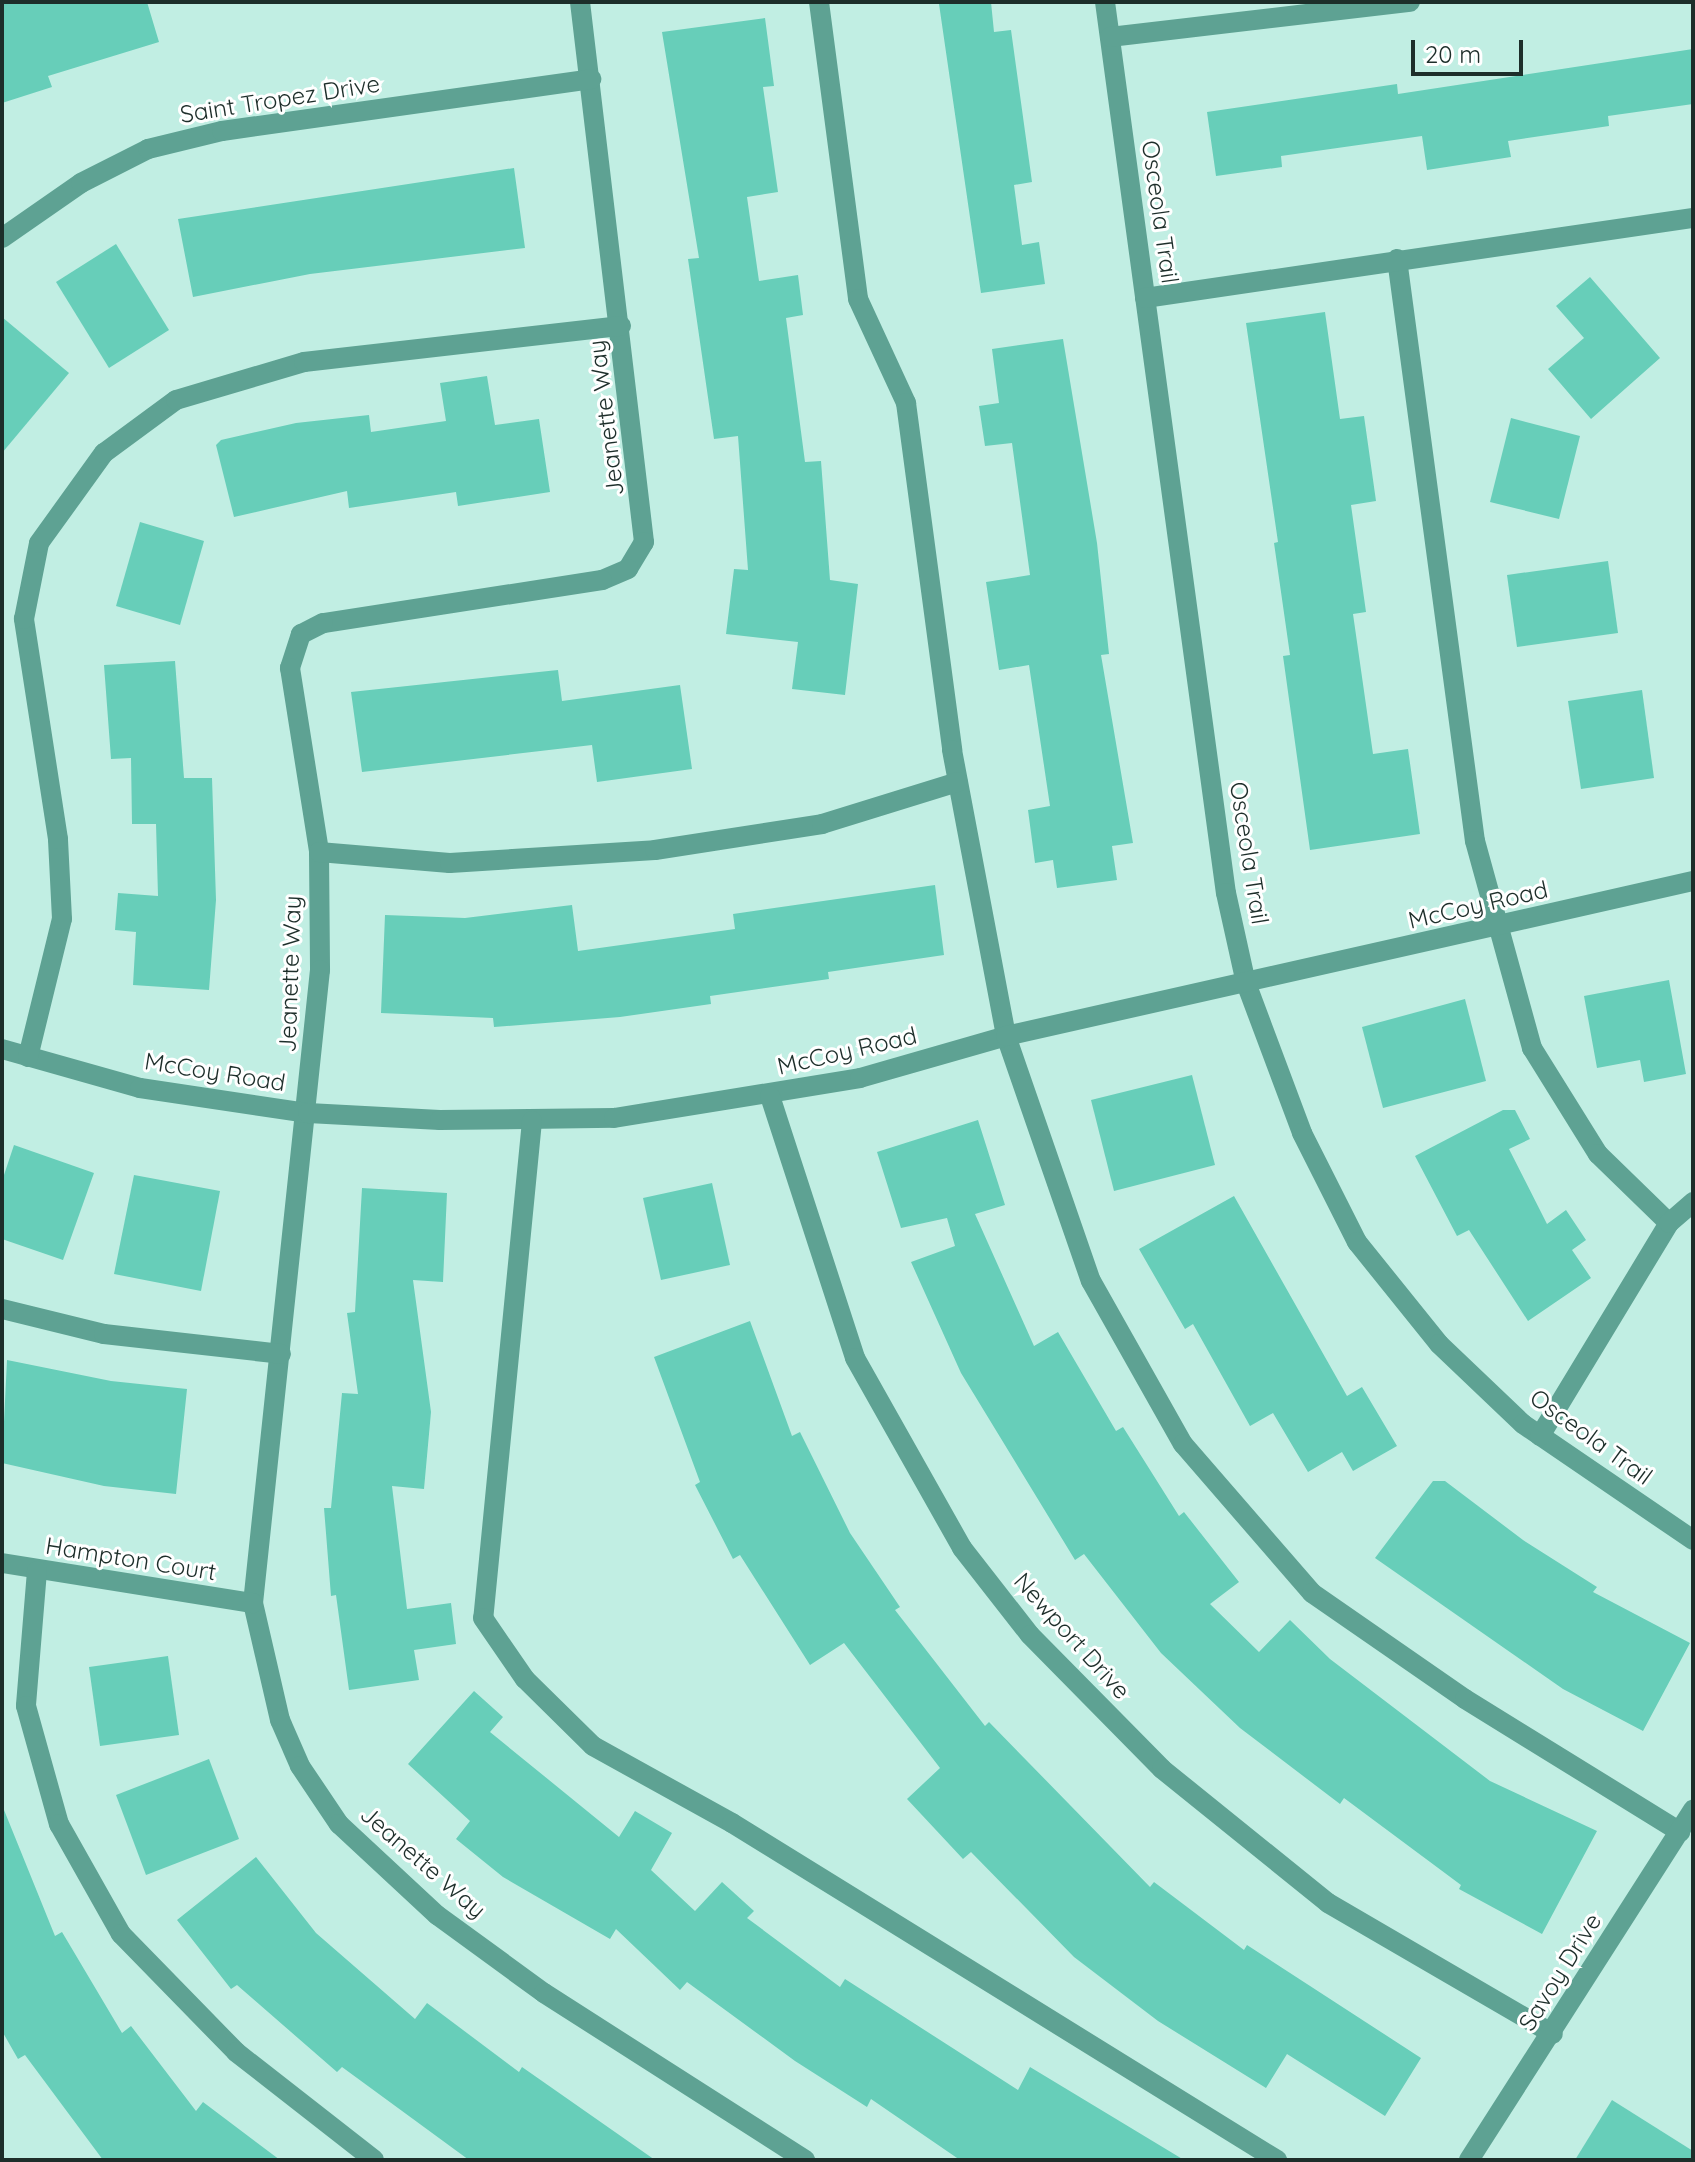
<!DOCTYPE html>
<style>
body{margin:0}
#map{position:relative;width:1695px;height:2162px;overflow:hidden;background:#c1eee3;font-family:Quicksand,sans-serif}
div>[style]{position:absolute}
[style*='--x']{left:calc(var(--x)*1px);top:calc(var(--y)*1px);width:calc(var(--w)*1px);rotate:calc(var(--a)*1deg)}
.building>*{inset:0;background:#67ceb9}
.minor>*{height:20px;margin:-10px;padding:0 10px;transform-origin:10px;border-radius:10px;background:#5ea293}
span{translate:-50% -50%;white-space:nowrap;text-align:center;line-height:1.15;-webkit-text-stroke:6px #fff;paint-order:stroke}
.street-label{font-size:24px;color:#1d2e2a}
.frame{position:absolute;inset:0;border:4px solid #1d2e2a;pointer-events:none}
.scale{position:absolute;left:1411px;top:40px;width:112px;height:36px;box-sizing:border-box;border:4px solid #1d2e2a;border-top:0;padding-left:10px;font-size:24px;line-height:28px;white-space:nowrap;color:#1d2e2a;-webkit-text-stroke:6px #fff;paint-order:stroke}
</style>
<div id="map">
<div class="building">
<i style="clip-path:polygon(2px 2px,147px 2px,159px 42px,48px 76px,52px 87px,2px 103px)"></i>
<i style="clip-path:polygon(991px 2px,994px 32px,1011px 30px,1032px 182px,1014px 185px,1022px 245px,1039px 242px,1045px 284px,981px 293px,939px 4px)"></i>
<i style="clip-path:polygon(765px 18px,774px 86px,763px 87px,778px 192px,747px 197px,759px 281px,798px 275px,803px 315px,786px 318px,805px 462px,821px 461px,830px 580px,858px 584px,845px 695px,792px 689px,798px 642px,726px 634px,734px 569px,748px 570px,738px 436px,714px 439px,688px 259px,699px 258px,662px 32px)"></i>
<i style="clip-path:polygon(1693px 49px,1693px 104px,1608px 116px,1609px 126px,1508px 141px,1511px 157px,1427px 170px,1422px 136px,1281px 156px,1282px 167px,1216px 176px,1207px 112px,1397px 84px,1398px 94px)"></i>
<i style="clip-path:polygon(514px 168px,525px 248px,310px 274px,193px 297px,178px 219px)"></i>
<i style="clip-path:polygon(116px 244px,169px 330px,109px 368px,56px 282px)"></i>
<i style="clip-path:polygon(1590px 277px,1660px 358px,1591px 419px,1548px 369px,1584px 338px,1556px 306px)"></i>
<i style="clip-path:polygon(1325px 312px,1340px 419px,1364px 416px,1376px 501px,1351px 505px,1366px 612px,1353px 614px,1373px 754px,1408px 749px,1420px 834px,1310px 850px,1283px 656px,1290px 655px,1274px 543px,1278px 542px,1246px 323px)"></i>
<i style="clip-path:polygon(2px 317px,69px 373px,2px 453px)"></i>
<i style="clip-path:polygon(1063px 339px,1097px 543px,1109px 654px,1101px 655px,1133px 843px,1112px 846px,1117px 880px,1057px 888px,1053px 860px,1035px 863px,1028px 810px,1050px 806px,1029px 665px,999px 670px,986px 582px,1030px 575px,1012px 443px,985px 446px,979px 406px,999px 403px,992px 349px)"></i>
<i style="clip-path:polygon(487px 376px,495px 425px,539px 419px,550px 492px,458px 506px,456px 492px,349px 508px,347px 491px,234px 517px,216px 445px,221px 440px,296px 423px,369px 415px,371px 432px,446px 421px,440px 383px)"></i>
<i style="clip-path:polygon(1511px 418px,1580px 436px,1559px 519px,1490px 502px)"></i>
<i style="clip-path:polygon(140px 522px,204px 541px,180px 625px,116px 606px)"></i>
<i style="clip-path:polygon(1608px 561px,1618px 633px,1517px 647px,1507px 575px)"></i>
<i style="clip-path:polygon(175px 661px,184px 778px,212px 778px,216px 900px,209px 990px,133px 985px,136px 932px,115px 930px,118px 893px,158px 896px,156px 824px,132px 824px,131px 758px,111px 759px,104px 665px)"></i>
<i style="clip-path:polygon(558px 670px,562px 701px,680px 685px,692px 769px,597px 782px,592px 745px,362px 772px,351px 692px)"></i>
<i style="clip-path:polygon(1642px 690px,1654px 778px,1581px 789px,1568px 701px)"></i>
<i style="clip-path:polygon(935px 885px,944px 955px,828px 972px,829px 979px,710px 996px,711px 1004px,620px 1017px,494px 1027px,493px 1018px,381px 1013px,385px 915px,465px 918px,572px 905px,578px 951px,735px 929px,733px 914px)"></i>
<i style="clip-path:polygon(1669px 980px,1686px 1074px,1644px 1082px,1640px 1060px,1597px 1068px,1584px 996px)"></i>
<i style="clip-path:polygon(1465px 999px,1486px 1081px,1383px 1108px,1362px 1027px)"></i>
<i style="clip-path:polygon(1192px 1075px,1215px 1165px,1114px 1191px,1091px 1100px)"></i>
<i style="clip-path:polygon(1503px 1110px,1515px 1110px,1530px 1139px,1509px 1149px,1547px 1224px,1566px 1210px,1586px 1240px,1572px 1250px,1591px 1278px,1528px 1321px,1469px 1230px,1457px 1236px,1415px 1156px)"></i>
<i style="clip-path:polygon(978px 1120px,1005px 1205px,975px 1214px,1034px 1346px,1058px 1332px,1116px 1431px,1123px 1427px,1179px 1516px,1184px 1512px,1239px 1582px,1210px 1604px,1259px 1652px,1290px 1620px,1330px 1659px,1490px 1781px,1597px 1831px,1542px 1934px,1459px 1889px,1461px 1885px,1344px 1798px,1340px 1804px,1240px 1728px,1161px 1653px,1084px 1554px,1075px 1560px,961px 1373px,911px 1262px,955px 1246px,947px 1218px,901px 1228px,877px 1152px)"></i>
<i style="clip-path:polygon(14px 1145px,94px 1173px,63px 1260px,2px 1239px,2px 1181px)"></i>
<i style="clip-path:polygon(134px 1175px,220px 1191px,201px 1291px,114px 1274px)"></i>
<i style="clip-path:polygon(712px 1183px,730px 1265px,661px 1280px,643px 1198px)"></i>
<i style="clip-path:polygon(362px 1188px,447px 1193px,443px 1282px,413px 1280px,431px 1412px,424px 1489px,392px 1486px,407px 1609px,451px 1603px,456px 1644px,414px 1650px,419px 1680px,349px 1690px,336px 1595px,331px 1596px,324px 1508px,331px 1508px,342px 1393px,358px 1394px,347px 1313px,355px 1312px)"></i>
<i style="clip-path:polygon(1234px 1196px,1347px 1396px,1362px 1387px,1397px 1446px,1353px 1471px,1342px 1452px,1308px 1472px,1273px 1413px,1250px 1426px,1193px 1324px,1185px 1329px,1139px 1249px)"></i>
<i style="clip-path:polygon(750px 1321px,792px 1436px,800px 1432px,850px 1533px,900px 1607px,895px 1610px,985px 1726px,989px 1722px,1150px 1887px,1154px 1882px,1244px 1950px,1247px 1945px,1421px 2058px,1385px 2116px,1287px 2054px,1266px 2088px,1158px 2021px,1074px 1957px,971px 1852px,963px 1859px,907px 1799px,940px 1768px,844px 1643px,810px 1665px,740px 1555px,733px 1559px,695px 1485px,700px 1482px,654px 1357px)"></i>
<i style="clip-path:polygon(7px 1360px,111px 1381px,187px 1389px,176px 1494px,104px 1486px,2px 1463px)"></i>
<i style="clip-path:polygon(1433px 1481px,1445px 1481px,1523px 1540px,1597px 1587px,1593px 1592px,1690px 1643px,1643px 1731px,1563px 1689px,1375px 1558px)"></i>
<i style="clip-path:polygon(168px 1656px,179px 1735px,100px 1746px,89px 1667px)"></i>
<i style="clip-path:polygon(474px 1691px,503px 1717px,490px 1732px,619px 1837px,635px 1811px,672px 1833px,651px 1870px,695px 1911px,722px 1882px,754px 1911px,747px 1918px,840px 1987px,845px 1979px,1018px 2090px,1030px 2067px,1184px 2160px,960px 2160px,871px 2099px,867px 2107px,795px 2061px,687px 1982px,680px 1990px,616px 1929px,610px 1939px,503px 1877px,456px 1839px,470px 1821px,408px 1764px)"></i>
<i style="clip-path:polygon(209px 1759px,239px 1839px,146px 1875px,116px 1795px)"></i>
<i style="clip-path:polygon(2px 1805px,55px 1936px,62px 1932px,122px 2033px,131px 2026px,196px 2111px,203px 2102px,280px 2160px,103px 2160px,25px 2055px,18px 2059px,2px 2031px)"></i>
<i style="clip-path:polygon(256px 1857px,316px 1933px,415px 2019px,427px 2003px,519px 2072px,522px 2067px,655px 2160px,469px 2160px,342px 2067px,337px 2072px,237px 1985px,231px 1989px,177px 1920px)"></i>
<i style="clip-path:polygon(1612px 2100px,1693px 2151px,1693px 2160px,1575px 2160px)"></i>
</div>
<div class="minor">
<i style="--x:580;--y:2;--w:544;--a:83.24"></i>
<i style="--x:644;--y:542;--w:31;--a:121"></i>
<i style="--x:628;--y:569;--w:28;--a:157"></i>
<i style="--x:602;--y:580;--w:282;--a:171.2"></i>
<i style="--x:323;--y:623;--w:25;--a:153"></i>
<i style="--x:301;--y:634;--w:36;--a:108"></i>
<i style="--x:290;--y:668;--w:186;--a:81"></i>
<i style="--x:319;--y:852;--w:118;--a:89.5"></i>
<i style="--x:320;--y:970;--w:637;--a:96.04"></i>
<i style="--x:253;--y:1603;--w:120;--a:77"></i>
<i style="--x:280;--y:1720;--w:50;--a:66.5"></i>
<i style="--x:300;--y:1766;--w:70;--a:56.1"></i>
<i style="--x:339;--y:1824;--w:134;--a:42.9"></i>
<i style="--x:437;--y:1915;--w:132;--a:36.1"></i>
<i style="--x:544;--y:1993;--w:310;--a:32.6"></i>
<i style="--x:819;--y:2;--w:300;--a:82.5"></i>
<i style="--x:858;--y:299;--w:115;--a:65.2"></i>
<i style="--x:906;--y:403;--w:350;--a:82.4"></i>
<i style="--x:952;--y:750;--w:291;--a:79.3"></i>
<i style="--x:1006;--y:1036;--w:259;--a:70.9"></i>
<i style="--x:1091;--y:1281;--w:187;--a:60.6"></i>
<i style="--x:1183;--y:1444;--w:197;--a:49.1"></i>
<i style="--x:1312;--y:1593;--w:186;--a:34.7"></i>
<i style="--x:1465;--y:1699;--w:253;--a:31.7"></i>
<i style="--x:1105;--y:2;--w:899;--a:82.27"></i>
<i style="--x:1226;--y:893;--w:92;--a:77.5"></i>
<i style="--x:1246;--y:983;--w:160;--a:69.5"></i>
<i style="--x:1302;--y:1133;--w:122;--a:63.2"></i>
<i style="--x:1357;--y:1242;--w:131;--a:51.2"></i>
<i style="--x:1439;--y:1344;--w:116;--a:43.6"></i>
<i style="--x:1523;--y:1424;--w:206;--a:34.3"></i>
<i style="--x:1110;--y:37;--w:302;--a:-6.7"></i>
<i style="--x:2;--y:238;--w:96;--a:-34.8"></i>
<i style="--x:81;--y:183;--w:75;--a:-26.9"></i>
<i style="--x:148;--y:149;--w:76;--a:-13.7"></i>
<i style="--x:222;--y:131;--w:373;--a:-8"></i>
<i style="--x:1397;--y:259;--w:587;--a:82.37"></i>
<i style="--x:1475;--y:841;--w:215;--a:74.6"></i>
<i style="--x:1532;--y:1048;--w:125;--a:58.1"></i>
<i style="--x:1598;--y:1154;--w:99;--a:44.2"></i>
<i style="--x:1145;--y:298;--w:554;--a:-8.31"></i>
<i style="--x:319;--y:852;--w:131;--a:4.8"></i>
<i style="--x:450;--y:863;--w:205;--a:-3.6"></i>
<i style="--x:655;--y:850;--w:169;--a:-8.8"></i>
<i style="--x:822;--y:824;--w:142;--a:-17.2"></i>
<i style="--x:2;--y:1049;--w:143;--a:15.8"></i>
<i style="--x:140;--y:1088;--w:170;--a:8.5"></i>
<i style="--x:308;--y:1113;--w:132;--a:3"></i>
<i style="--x:440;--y:1120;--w:174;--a:-0.7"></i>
<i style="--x:614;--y:1118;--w:249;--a:-9.2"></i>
<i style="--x:860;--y:1078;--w:152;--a:-16"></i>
<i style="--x:1006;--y:1036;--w:704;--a:-12.71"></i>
<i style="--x:28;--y:1057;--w:142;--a:-76.2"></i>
<i style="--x:62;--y:919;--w:80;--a:-92.9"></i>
<i style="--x:58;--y:839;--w:223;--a:-98.8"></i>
<i style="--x:24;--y:619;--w:77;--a:-78.8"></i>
<i style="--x:39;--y:543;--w:111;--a:-54.2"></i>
<i style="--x:104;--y:453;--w:89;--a:-36.4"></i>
<i style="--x:176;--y:400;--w:134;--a:-16.5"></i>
<i style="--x:304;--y:362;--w:319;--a:-6.5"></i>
<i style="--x:770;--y:1096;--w:275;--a:72"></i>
<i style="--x:855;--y:1358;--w:218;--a:60.6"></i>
<i style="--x:962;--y:1548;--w:110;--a:52"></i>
<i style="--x:1030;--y:1635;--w:188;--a:45.4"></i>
<i style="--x:1162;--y:1769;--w:213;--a:38.9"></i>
<i style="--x:1328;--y:1903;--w:260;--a:30.2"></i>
<i style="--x:532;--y:1121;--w:499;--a:95.6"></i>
<i style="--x:483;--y:1618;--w:74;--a:55.5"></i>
<i style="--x:525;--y:1679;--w:95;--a:44.6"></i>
<i style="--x:593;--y:1746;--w:159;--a:29"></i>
<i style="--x:732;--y:1823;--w:641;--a:31.73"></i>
<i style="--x:2;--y:1309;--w:105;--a:13.8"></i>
<i style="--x:104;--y:1334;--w:178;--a:6.4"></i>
<i style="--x:1540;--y:1436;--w:249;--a:-58.8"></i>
<i style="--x:1669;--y:1223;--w:32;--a:-41"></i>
<i style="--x:2;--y:1563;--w:254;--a:9.1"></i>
<i style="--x:37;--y:1571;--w:135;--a:94.7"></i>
<i style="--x:26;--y:1706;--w:123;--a:74.4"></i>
<i style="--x:59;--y:1824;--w:126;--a:60.6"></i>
<i style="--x:121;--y:1934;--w:165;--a:45.7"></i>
<i style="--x:236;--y:2052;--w:175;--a:38"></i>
<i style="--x:1469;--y:2160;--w:416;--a:-57.4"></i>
</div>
<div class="street-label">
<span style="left:280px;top:99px;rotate:-9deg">Saint Tropez Drive</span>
<span style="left:1160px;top:212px;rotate:82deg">Osceola Trail</span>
<span style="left:606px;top:418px;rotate:-97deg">Jeanette Way</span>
<span style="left:1249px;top:853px;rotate:81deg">Osceola Trail</span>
<span style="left:1478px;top:905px;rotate:-13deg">McCoy Road</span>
<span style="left:290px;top:974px;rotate:-88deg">Jeanette Way</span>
<span style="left:847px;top:1051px;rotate:-13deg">McCoy Road</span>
<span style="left:215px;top:1072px;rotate:9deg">McCoy Road</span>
<span style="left:1591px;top:1437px;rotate:36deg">Osceola Trail</span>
<span style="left:131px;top:1559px;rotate:9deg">Hampton Court</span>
<span style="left:1072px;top:1636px;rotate:48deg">Newport Drive</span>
<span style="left:423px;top:1862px;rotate:41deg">Jeanette Way</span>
<span style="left:1560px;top:1972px;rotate:-58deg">Savoy Drive</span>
</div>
<div class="frame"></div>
<div class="scale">20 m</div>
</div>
